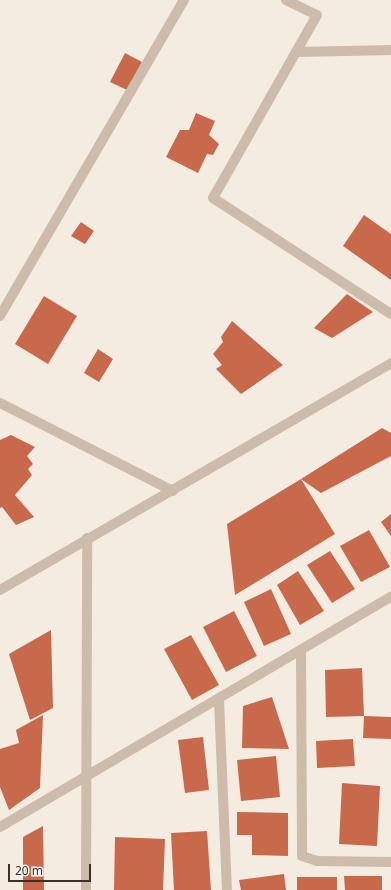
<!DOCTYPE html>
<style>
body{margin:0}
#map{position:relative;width:391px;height:890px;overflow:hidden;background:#f4ebe1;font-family:"Noto Sans",sans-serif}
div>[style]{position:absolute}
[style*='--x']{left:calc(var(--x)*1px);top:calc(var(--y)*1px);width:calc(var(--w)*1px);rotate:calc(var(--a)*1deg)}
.building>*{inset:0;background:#c8694b}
.minor>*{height:10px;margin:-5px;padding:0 5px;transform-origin:5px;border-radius:5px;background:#cdbbac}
.tertiary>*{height:10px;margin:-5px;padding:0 5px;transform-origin:5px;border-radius:5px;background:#cdbbac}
span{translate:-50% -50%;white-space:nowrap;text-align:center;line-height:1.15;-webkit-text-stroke:4px #fbf5ee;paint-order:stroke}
.scale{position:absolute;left:8px;top:864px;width:83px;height:18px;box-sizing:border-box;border:2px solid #3b302b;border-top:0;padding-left:5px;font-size:12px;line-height:14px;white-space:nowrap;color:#3b302b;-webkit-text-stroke:3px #fbf5ee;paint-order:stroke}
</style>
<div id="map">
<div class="building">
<i style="clip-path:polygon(125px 53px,142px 62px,127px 90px,110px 82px)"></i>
<i style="clip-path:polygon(196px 113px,215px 121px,209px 135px,219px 144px,213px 155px,207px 154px,198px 173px,166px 157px,180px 130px,189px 130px)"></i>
<i style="clip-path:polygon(364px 215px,391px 234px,391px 280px,343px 246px)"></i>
<i style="clip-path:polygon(81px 222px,94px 231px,85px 244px,71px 236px)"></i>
<i style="clip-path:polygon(347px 294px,373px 312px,332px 338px,314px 328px)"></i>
<i style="clip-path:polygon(44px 296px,77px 316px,48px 364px,15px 344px)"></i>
<i style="clip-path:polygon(232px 321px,283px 365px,241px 394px,216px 369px,222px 365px,213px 354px,223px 342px,221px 337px)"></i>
<i style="clip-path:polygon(98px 349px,113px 359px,99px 382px,84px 373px)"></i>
<i style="clip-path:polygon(382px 428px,391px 433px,391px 456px,321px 493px,301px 479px)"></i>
<i style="clip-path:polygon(11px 435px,35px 447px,27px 456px,33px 464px,28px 469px,32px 475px,15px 495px,34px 517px,16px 525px,2px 507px,0 508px,0 440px)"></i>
<i style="clip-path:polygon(301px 479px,335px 534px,235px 595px,227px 524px)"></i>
<i style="clip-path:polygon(391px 514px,391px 536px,381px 522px)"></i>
<i style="clip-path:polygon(369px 530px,390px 567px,361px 582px,340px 546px)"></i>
<i style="clip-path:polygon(330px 551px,355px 589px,332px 603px,307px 565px)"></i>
<i style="clip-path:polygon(298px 571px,324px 611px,300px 625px,277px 585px)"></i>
<i style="clip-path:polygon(271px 589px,291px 634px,264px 646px,244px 602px)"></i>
<i style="clip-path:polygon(234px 611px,257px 656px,226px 672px,203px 627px)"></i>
<i style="clip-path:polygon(51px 630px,53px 708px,30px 720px,9px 654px)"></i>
<i style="clip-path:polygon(191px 635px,219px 685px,192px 700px,164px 649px)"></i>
<i style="clip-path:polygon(362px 668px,364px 716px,326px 717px,325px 670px)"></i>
<i style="clip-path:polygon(272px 697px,289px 749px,242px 748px,243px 706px)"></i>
<i style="clip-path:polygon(43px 715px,40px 788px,9px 810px,0 787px,0 749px,19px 743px,16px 730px)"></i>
<i style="clip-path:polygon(364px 716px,391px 717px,391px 739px,363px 738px)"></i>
<i style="clip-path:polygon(203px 737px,209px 790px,185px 793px,178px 740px)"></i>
<i style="clip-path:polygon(353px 739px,355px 766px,317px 768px,316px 741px)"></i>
<i style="clip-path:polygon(276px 756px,280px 797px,241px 801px,237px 760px)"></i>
<i style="clip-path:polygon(342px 783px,380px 786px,377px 846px,339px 844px)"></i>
<i style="clip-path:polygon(237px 812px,288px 813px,288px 856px,252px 855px,252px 835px,237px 835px)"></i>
<i style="clip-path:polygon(43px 826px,44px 890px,23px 890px,23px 837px)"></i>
<i style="clip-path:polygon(207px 831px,211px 890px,174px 890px,171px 833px)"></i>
<i style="clip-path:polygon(115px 837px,165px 839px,163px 890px,114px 890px)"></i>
<i style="clip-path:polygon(284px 874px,286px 890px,241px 890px,239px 880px)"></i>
<i style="clip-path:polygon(344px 876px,382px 876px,382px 890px,345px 890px)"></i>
<i style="clip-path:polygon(297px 877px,337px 877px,337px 890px,297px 890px)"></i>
</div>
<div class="minor">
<i style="--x:286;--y:0;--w:34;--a:26"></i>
<i style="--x:317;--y:15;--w:210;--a:119.6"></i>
<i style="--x:213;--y:198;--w:212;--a:33.1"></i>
<i style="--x:296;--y:52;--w:95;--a:-1.2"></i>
<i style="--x:0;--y:316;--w:366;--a:-59.8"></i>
<i style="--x:0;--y:403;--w:194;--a:27"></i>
<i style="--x:301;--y:653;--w:203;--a:89.7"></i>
<i style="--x:302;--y:856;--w:16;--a:18"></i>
<i style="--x:317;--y:861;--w:74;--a:0.8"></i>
<i style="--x:219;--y:701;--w:189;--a:87.6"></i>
<i style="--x:0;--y:827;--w:454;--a:-30.5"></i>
<i style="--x:86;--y:890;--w:352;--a:-89.8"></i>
</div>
<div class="tertiary">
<i style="--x:0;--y:590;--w:452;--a:-30.1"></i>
</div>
<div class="scale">20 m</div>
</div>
